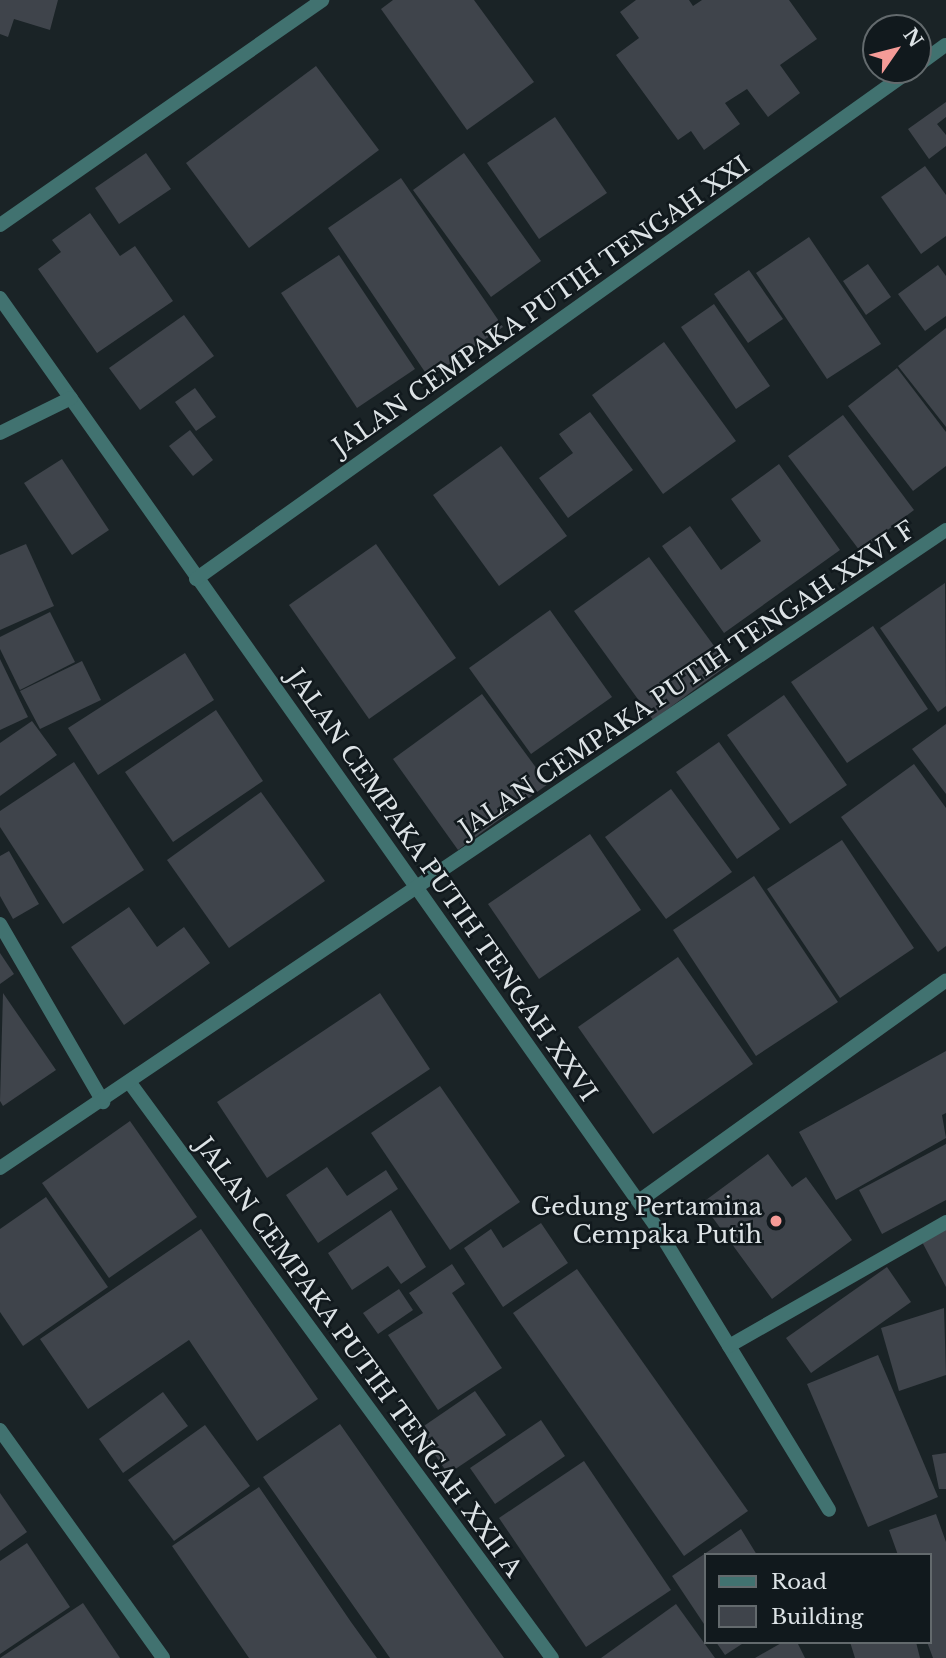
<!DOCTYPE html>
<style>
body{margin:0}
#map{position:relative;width:946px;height:1658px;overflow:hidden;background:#1a2326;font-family:"Libre Baskerville",serif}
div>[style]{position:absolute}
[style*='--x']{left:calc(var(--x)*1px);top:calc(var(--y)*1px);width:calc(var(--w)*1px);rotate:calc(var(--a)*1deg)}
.building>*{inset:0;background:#3f444b}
.minor>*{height:14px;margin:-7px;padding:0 7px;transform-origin:7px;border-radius:7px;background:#417270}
.dots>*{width:19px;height:19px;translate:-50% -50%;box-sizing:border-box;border:4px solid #11191d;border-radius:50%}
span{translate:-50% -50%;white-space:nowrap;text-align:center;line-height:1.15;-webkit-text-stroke:5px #11191d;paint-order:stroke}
.street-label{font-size:24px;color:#dde3e6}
.poi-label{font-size:24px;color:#dde3e6}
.right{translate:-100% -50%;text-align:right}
.legend{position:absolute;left:704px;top:1553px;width:228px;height:91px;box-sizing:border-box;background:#11191d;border:2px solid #636a6d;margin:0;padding:9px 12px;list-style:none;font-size:21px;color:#dde3e6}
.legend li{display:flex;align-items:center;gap:14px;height:35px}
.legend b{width:35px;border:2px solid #636a6d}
.north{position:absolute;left:862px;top:14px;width:70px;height:70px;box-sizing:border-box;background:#11191d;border:2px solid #636a6d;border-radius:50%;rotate:55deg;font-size:19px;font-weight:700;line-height:28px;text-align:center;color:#dde3e6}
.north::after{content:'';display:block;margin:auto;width:24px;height:32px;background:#f59b97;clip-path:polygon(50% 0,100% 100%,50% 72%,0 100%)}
</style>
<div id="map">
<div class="building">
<i style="clip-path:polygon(0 0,58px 0,50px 30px,14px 19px,8px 37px,0 34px)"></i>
<i style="clip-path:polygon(393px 0,474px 0,534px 82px,467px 130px,381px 9px)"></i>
<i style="clip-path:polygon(636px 0,689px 0,693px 6px,702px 0,789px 0,817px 39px,780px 65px,800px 93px,768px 117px,747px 89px,725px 103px,740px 124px,704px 150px,691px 131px,678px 140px,616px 55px,639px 38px,620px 12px)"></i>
<i style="clip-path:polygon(316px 66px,379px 150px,249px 248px,186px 163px)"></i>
<i style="clip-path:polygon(946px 102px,946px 117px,937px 124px,946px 135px,946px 146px,929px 159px,908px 129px)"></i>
<i style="clip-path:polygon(555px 117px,607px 193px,539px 239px,487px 163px)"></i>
<i style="clip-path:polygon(146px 153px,171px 189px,119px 224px,95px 188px)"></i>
<i style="clip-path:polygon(464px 153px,541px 261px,491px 297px,413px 190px)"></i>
<i style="clip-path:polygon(925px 166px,946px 195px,946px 236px,921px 254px,881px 197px)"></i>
<i style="clip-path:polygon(401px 178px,503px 327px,429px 378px,328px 228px)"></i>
<i style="clip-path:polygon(90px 213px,120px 256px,135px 246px,173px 301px,97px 353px,38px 269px,61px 252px,52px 240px)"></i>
<i style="clip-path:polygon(809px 237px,881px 344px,827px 379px,756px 273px)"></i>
<i style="clip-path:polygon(339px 255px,415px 369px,357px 408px,281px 293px)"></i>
<i style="clip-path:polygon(868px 264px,891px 297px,866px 315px,843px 281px)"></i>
<i style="clip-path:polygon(938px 265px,946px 276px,946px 316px,925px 331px,898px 294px)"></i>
<i style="clip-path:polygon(749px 270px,783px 319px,748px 343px,714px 294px)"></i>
<i style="clip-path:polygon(714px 304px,770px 386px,736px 409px,681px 327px)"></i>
<i style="clip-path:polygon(184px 315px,214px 356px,140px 410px,109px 368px)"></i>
<i style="clip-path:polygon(946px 328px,946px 427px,898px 366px)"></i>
<i style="clip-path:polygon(664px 342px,736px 441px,663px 494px,592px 395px)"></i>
<i style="clip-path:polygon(897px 368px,946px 432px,946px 466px,913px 491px,848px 406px)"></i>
<i style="clip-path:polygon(195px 388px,216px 417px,196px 431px,175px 402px)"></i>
<i style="clip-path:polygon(590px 412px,633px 470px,568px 518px,539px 478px,573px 453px,559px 434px)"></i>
<i style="clip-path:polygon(843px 415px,914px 510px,860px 551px,788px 456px)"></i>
<i style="clip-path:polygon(190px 430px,213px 460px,193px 476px,169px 446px)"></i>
<i style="clip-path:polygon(501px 446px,567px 536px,499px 586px,433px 495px)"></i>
<i style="clip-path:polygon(62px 459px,109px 530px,72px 555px,24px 483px)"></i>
<i style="clip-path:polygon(779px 464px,840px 550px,724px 633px,662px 546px,690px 526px,721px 570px,761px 541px,731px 499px)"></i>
<i style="clip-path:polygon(26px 544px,54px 606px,0 630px,0 555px)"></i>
<i style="clip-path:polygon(376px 544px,456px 658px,369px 719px,289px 605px)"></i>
<i style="clip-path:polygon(649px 557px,728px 665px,653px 720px,574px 611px)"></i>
<i style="clip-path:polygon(945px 583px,946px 706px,938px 712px,880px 628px)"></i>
<i style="clip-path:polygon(550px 610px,612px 697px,531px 754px,469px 668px)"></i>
<i style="clip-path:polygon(50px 612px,75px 662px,20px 690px,0 649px,0 637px)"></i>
<i style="clip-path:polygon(873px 626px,928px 709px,847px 763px,791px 682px)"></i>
<i style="clip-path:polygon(185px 653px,214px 700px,98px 775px,68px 728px)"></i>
<i style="clip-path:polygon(0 659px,28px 717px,0 730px)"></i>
<i style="clip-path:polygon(82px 661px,101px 700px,40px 729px,20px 691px)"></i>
<i style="clip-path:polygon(482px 694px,548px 784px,458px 850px,393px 759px)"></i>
<i style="clip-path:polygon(784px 695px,847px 785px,790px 824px,727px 735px)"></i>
<i style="clip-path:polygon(216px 710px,263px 781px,173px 842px,125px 772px)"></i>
<i style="clip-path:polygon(32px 721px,57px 755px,0 796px,0 743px)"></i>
<i style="clip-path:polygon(946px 724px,946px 794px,912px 749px)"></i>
<i style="clip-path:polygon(719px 742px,780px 829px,737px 859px,676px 772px)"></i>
<i style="clip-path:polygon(74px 762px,144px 870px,63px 924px,0 827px,0 811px)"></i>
<i style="clip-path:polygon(914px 764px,946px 808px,946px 946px,938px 952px,841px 817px)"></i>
<i style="clip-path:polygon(671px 789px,732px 872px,666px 919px,605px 837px)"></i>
<i style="clip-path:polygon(261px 792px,325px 881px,229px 948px,167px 860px)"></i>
<i style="clip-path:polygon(590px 834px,641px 910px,539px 979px,488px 904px)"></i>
<i style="clip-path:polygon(842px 840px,914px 948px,840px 998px,767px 889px)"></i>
<i style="clip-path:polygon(9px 851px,39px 904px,13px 919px,0 896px,0 856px)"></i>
<i style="clip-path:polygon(754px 876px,838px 1002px,756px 1056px,673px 930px)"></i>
<i style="clip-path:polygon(129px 907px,157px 947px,184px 927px,210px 963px,124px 1025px,71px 947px)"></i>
<i style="clip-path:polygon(0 953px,14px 974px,0 984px)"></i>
<i style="clip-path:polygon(678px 957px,753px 1064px,653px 1134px,578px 1027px)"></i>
<i style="clip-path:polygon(3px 993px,56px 1070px,3px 1106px,0 1101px)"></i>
<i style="clip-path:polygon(380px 993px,430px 1069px,267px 1178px,217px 1102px)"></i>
<i style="clip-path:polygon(946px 1051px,946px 1113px,942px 1115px,946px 1138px,836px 1200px,799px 1132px)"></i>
<i style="clip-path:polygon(440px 1086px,520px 1202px,450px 1250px,371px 1133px)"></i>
<i style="clip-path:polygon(130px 1121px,197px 1217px,109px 1278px,42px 1183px)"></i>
<i style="clip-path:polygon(946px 1144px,946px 1200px,882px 1234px,859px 1190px)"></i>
<i style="clip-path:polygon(768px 1154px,792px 1187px,806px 1177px,852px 1240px,772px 1299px,702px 1203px)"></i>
<i style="clip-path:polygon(327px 1167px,347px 1196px,386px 1170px,398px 1189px,318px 1243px,286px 1195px)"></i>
<i style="clip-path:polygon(46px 1197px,108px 1287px,23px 1346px,0 1312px,0 1229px)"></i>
<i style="clip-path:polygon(391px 1210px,426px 1267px,401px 1284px,388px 1266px,352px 1290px,328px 1253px)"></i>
<i style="clip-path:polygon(541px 1223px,568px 1263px,503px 1307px,464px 1248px,491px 1229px,503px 1248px)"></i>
<i style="clip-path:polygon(946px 1227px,946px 1287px,921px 1240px)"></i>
<i style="clip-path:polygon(201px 1229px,318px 1399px,257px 1441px,189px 1340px,88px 1409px,40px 1339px)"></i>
<i style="clip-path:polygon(452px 1264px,465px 1284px,452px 1293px,502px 1368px,438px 1410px,388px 1335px,423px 1313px,409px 1293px)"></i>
<i style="clip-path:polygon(887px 1267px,911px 1302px,811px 1373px,786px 1338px)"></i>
<i style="clip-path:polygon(577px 1269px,748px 1511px,684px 1556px,513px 1313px)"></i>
<i style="clip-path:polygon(399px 1289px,413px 1310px,378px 1334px,363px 1313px)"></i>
<i style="clip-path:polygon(944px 1308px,946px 1375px,899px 1391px,881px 1328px)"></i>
<i style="clip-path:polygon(878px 1355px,938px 1497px,868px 1527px,807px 1384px)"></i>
<i style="clip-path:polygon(475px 1391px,506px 1435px,448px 1474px,418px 1430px)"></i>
<i style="clip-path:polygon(163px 1392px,188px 1426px,123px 1473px,99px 1439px)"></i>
<i style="clip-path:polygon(541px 1420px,565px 1456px,495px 1504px,470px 1468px)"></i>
<i style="clip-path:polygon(340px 1424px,475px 1617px,504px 1658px,390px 1658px,263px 1477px)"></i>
<i style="clip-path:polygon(205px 1425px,250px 1486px,174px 1541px,128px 1480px)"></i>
<i style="clip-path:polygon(946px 1453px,946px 1489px,939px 1489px,932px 1455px)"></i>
<i style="clip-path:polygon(584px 1461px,671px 1590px,586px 1647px,499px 1518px)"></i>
<i style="clip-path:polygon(259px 1487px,351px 1622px,377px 1658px,249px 1658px,172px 1546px)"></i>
<i style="clip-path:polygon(0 1493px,27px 1532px,0 1551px)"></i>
<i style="clip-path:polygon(936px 1514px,946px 1542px,946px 1658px,933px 1658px,927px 1642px,930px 1555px,898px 1555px,889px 1530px)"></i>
<i style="clip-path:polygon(741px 1529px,757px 1555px,706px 1555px,706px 1627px,672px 1576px)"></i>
<i style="clip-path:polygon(27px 1543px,70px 1607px,0 1654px,0 1561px)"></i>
<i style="clip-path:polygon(83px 1603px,120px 1658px,0 1658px)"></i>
<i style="clip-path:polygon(676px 1604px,715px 1658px,601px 1658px)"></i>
<i style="clip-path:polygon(716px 1642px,745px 1642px,725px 1655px)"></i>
<i style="clip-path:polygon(783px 1642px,797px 1642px,805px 1658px,755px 1658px)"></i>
<i style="clip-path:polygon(850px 1642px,916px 1642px,920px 1658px,855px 1658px)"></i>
</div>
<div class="minor">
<i style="--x:918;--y:65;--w:34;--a:-36"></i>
<i style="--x:0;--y:225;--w:393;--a:-34.9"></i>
<i style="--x:0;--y:298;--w:1139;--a:54.76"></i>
<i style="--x:657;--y:1228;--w:330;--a:58.6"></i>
<i style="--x:0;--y:433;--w:79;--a:-26.2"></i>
<i style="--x:196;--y:579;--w:878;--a:-35.45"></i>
<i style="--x:0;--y:924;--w:206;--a:59.9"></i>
<i style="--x:130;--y:1083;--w:713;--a:53.72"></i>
<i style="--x:0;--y:1168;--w:1141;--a:-34"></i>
<i style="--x:639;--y:1201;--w:378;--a:-35.7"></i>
<i style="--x:729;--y:1346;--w:250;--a:-29.7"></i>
<i style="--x:0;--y:1430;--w:280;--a:54.4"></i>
</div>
<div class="dots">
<i style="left:776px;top:1221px;background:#f59b97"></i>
</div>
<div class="street-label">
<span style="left:541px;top:306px;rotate:-35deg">JALAN CEMPAKA PUTIH TENGAH XXI</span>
<span style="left:687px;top:679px;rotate:-34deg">JALAN CEMPAKA PUTIH TENGAH XXVI F</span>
<span style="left:442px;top:885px;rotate:55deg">JALAN CEMPAKA PUTIH TENGAH XXVI</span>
<span style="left:359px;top:1357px;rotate:54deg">JALAN CEMPAKA PUTIH TENGAH XXII A</span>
</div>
<div class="poi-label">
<span class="right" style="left:762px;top:1221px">Gedung Pertamina<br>Cempaka Putih</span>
</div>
<ul class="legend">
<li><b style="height:9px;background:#417270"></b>Road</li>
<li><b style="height:19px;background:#3f444b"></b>Building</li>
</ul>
<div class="north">N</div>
</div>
